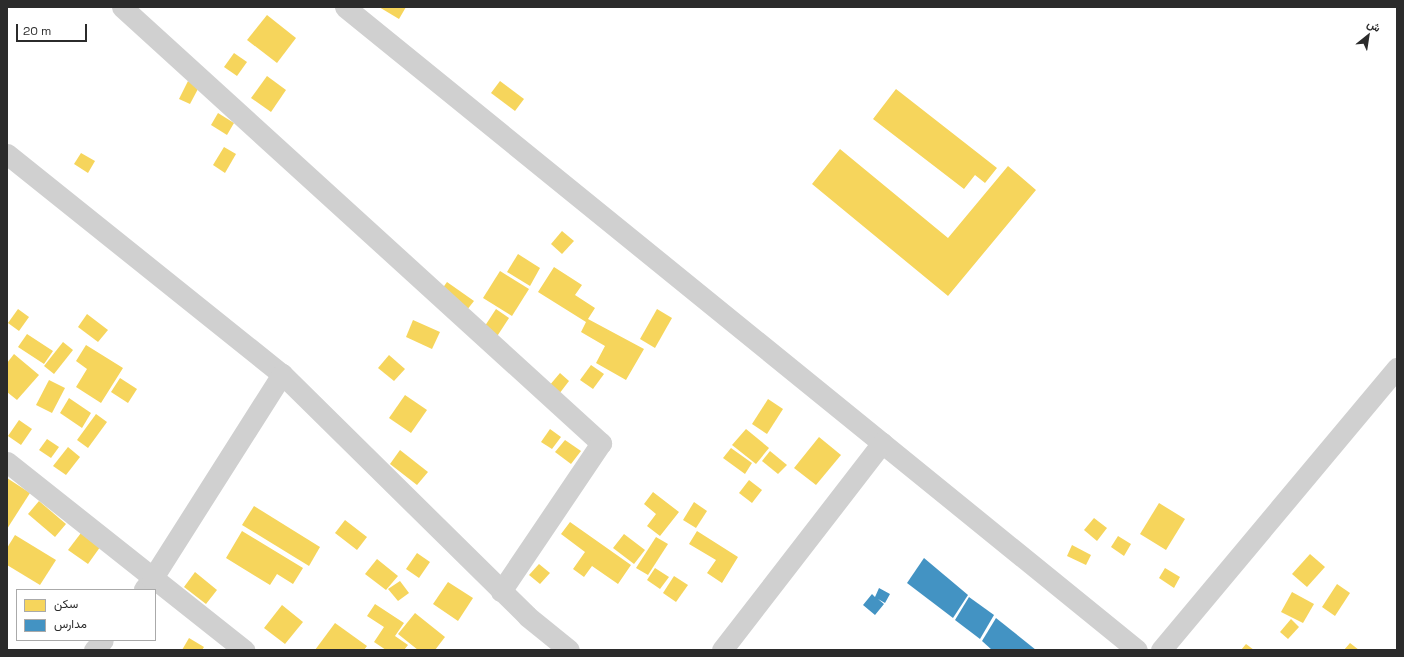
<!DOCTYPE html>
<meta charset="utf-8">
<style>
body{margin:0}
#map{position:relative;width:1404px;height:657px;overflow:hidden;background:#fff;font-family:"Space Grotesk",Vazirmatn,sans-serif}
div>[style]{position:absolute}
[style*='--x']{left:calc(var(--x)*1px);top:calc(var(--y)*1px);width:calc(var(--w)*1px);rotate:calc(var(--a)*1deg)}
.homes>*{inset:0;background:#f6d55c}
.schools>*{inset:0;background:#4393c3}
.minor>*{height:21px;margin:-10.5px;padding:0 10.5px;transform-origin:10.5px;border-radius:10.5px;background:#d0d0d0}
span{translate:-50% -50%;white-space:nowrap;text-align:center;line-height:1.15;-webkit-text-stroke:4px #fff;paint-order:stroke}
.frame{position:absolute;inset:0;border:8px solid #2b2b2b;pointer-events:none}
.legend{position:absolute;left:16px;top:589px;width:140px;height:52px;box-sizing:border-box;background:#fff;border:1px solid #aaa;margin:0;padding:5px 7px;list-style:none;font-size:12px;color:#2b2b2b}
.legend li{display:flex;align-items:center;gap:8px;height:20px}
.legend b{width:20px;border:1px solid #aaa}
.north{position:absolute;left:1348px;top:16px;width:40px;height:40px;-webkit-text-stroke:3px #fff;paint-order:stroke;rotate:30deg;font-size:11px;font-weight:700;line-height:16px;text-align:center;color:#2b2b2b}
.north::after{content:'';display:block;margin:auto;width:14px;height:18px;background:#2b2b2b;clip-path:polygon(50% 0,100% 100%,50% 72%,0 100%)}
.scale{position:absolute;left:16px;top:24px;width:71px;height:18px;box-sizing:border-box;border:2px solid #2b2b2b;border-top:0;padding-left:5px;font-size:12px;line-height:14px;white-space:nowrap;color:#2b2b2b;-webkit-text-stroke:3px #fff;paint-order:stroke}
</style>
<div id="map">
<div class="homes">
<i style="clip-path:polygon(379px 7px,406px 7px,399px 19px)"></i>
<i style="clip-path:polygon(267px 15px,296px 38px,277px 63px,247px 40px)"></i>
<i style="clip-path:polygon(234px 53px,247px 62px,237px 76px,224px 67px)"></i>
<i style="clip-path:polygon(267px 76px,286px 90px,271px 112px,251px 98px)"></i>
<i style="clip-path:polygon(188px 81px,199px 87px,190px 104px,179px 99px)"></i>
<i style="clip-path:polygon(500px 81px,524px 99px,515px 111px,491px 93px)"></i>
<i style="clip-path:polygon(896px 89px,997px 168px,985px 183px,975px 175px,964px 189px,873px 119px)"></i>
<i style="clip-path:polygon(218px 113px,234px 123px,227px 135px,211px 125px)"></i>
<i style="clip-path:polygon(224px 147px,236px 154px,225px 173px,213px 165px)"></i>
<i style="clip-path:polygon(840px 149px,948px 238px,1008px 166px,1036px 190px,948px 296px,812px 184px)"></i>
<i style="clip-path:polygon(81px 153px,95px 161px,88px 173px,74px 164px)"></i>
<i style="clip-path:polygon(562px 231px,574px 241px,562px 254px,551px 244px)"></i>
<i style="clip-path:polygon(518px 254px,540px 268px,530px 286px,507px 272px)"></i>
<i style="clip-path:polygon(554px 267px,582px 285px,575px 295px,595px 308px,588px 319px,644px 349px,626px 380px,596px 363px,605px 346px,581px 332px,586px 322px,538px 292px)"></i>
<i style="clip-path:polygon(500px 271px,529px 289px,512px 316px,483px 298px)"></i>
<i style="clip-path:polygon(447px 282px,474px 301px,463px 315px,437px 296px)"></i>
<i style="clip-path:polygon(18px 309px,29px 317px,19px 331px,8px 323px)"></i>
<i style="clip-path:polygon(496px 309px,509px 318px,494px 341px,481px 332px)"></i>
<i style="clip-path:polygon(657px 309px,672px 318px,655px 348px,640px 339px)"></i>
<i style="clip-path:polygon(87px 314px,108px 330px,98px 342px,78px 327px)"></i>
<i style="clip-path:polygon(413px 320px,440px 332px,432px 349px,406px 337px)"></i>
<i style="clip-path:polygon(27px 334px,53px 351px,44px 364px,18px 347px)"></i>
<i style="clip-path:polygon(63px 342px,73px 350px,54px 374px,44px 366px)"></i>
<i style="clip-path:polygon(86px 345px,123px 368px,101px 403px,76px 387px,87px 369px,76px 361px)"></i>
<i style="clip-path:polygon(14px 354px,39px 375px,17px 400px,7px 392px,7px 363px)"></i>
<i style="clip-path:polygon(389px 355px,405px 369px,394px 381px,378px 368px)"></i>
<i style="clip-path:polygon(591px 365px,604px 374px,593px 389px,580px 380px)"></i>
<i style="clip-path:polygon(560px 373px,569px 381px,559px 394px,549px 386px)"></i>
<i style="clip-path:polygon(120px 378px,137px 389px,128px 403px,111px 392px)"></i>
<i style="clip-path:polygon(49px 380px,65px 388px,52px 413px,36px 405px)"></i>
<i style="clip-path:polygon(405px 395px,427px 410px,411px 433px,389px 418px)"></i>
<i style="clip-path:polygon(69px 398px,91px 413px,82px 428px,60px 413px)"></i>
<i style="clip-path:polygon(768px 399px,783px 409px,767px 434px,752px 424px)"></i>
<i style="clip-path:polygon(96px 414px,107px 422px,88px 448px,77px 440px)"></i>
<i style="clip-path:polygon(19px 420px,32px 429px,21px 445px,8px 436px)"></i>
<i style="clip-path:polygon(550px 429px,561px 437px,552px 449px,541px 442px)"></i>
<i style="clip-path:polygon(746px 429px,769px 448px,756px 464px,732px 445px)"></i>
<i style="clip-path:polygon(819px 437px,841px 455px,816px 485px,794px 468px)"></i>
<i style="clip-path:polygon(47px 439px,59px 447px,51px 458px,39px 450px)"></i>
<i style="clip-path:polygon(565px 440px,581px 451px,571px 464px,555px 452px)"></i>
<i style="clip-path:polygon(68px 447px,80px 457px,66px 475px,53px 466px)"></i>
<i style="clip-path:polygon(731px 448px,752px 463px,745px 474px,723px 458px)"></i>
<i style="clip-path:polygon(400px 450px,428px 472px,417px 485px,390px 464px)"></i>
<i style="clip-path:polygon(770px 451px,787px 465px,778px 474px,762px 461px)"></i>
<i style="clip-path:polygon(7px 478px,30px 493px,7px 529px)"></i>
<i style="clip-path:polygon(749px 480px,762px 490px,752px 503px,739px 493px)"></i>
<i style="clip-path:polygon(653px 492px,679px 512px,660px 536px,647px 526px,656px 514px,644px 504px)"></i>
<i style="clip-path:polygon(39px 501px,66px 524px,55px 537px,28px 514px)"></i>
<i style="clip-path:polygon(694px 502px,707px 511px,696px 528px,683px 520px)"></i>
<i style="clip-path:polygon(1159px 503px,1185px 519px,1166px 550px,1140px 534px)"></i>
<i style="clip-path:polygon(254px 506px,320px 547px,309px 566px,242px 525px)"></i>
<i style="clip-path:polygon(1094px 518px,1107px 528px,1097px 541px,1084px 530px)"></i>
<i style="clip-path:polygon(345px 520px,367px 537px,357px 550px,335px 533px)"></i>
<i style="clip-path:polygon(570px 522px,631px 565px,618px 584px,592px 566px,584px 577px,573px 569px,585px 552px,561px 534px)"></i>
<i style="clip-path:polygon(84px 529px,103px 543px,88px 564px,68px 550px)"></i>
<i style="clip-path:polygon(242px 531px,303px 568px,293px 584px,277px 574px,270px 585px,226px 558px)"></i>
<i style="clip-path:polygon(697px 531px,738px 557px,722px 583px,707px 573px,716px 560px,689px 544px)"></i>
<i style="clip-path:polygon(624px 534px,645px 550px,634px 564px,613px 548px)"></i>
<i style="clip-path:polygon(15px 535px,56px 560px,40px 585px,7px 565px,7px 548px)"></i>
<i style="clip-path:polygon(1118px 536px,1131px 544px,1124px 556px,1111px 547px)"></i>
<i style="clip-path:polygon(656px 537px,668px 544px,648px 575px,636px 568px)"></i>
<i style="clip-path:polygon(1072px 545px,1091px 555px,1086px 565px,1067px 556px)"></i>
<i style="clip-path:polygon(417px 553px,430px 562px,419px 578px,406px 569px)"></i>
<i style="clip-path:polygon(1310px 554px,1325px 567px,1307px 587px,1292px 574px)"></i>
<i style="clip-path:polygon(377px 559px,398px 576px,386px 590px,365px 574px)"></i>
<i style="clip-path:polygon(539px 564px,550px 573px,540px 584px,529px 575px)"></i>
<i style="clip-path:polygon(655px 568px,669px 577px,660px 589px,647px 580px)"></i>
<i style="clip-path:polygon(1165px 568px,1180px 577px,1174px 588px,1159px 578px)"></i>
<i style="clip-path:polygon(195px 572px,217px 590px,206px 604px,184px 587px)"></i>
<i style="clip-path:polygon(674px 576px,688px 585px,676px 602px,663px 593px)"></i>
<i style="clip-path:polygon(400px 581px,409px 593px,398px 601px,388px 589px)"></i>
<i style="clip-path:polygon(448px 582px,473px 598px,458px 621px,433px 604px)"></i>
<i style="clip-path:polygon(1337px 584px,1350px 593px,1335px 616px,1322px 607px)"></i>
<i style="clip-path:polygon(1292px 592px,1314px 604px,1303px 623px,1281px 612px)"></i>
<i style="clip-path:polygon(375px 604px,404px 623px,395px 636px,408px 645px,404px 650px,386px 650px,374px 642px,384px 627px,367px 616px)"></i>
<i style="clip-path:polygon(282px 605px,303px 622px,285px 644px,264px 628px)"></i>
<i style="clip-path:polygon(415px 613px,445px 637px,435px 650px,418px 650px,398px 634px)"></i>
<i style="clip-path:polygon(1291px 619px,1299px 627px,1288px 639px,1280px 632px)"></i>
<i style="clip-path:polygon(335px 623px,367px 646px,364px 650px,315px 650px)"></i>
<i style="clip-path:polygon(189px 638px,204px 647px,202px 650px,182px 650px)"></i>
<i style="clip-path:polygon(1350px 643px,1359px 650px,1344px 650px)"></i>
<i style="clip-path:polygon(1246px 644px,1254px 650px,1241px 650px)"></i>
</div>
<div class="schools">
<i style="clip-path:polygon(924px 558px,968px 595px,953px 618px,907px 583px)"></i>
<i style="clip-path:polygon(879px 588px,890px 594px,885px 603px,878px 599px,884px 604px,875px 615px,863px 605px,872px 594px,875px 597px)"></i>
<i style="clip-path:polygon(969px 597px,994px 615px,980px 639px,955px 620px)"></i>
<i style="clip-path:polygon(996px 618px,1036px 650px,992px 650px,982px 641px)"></i>
</div>
<div class="minor">
<i style="--x:122;--y:7;--w:648;--a:42.31"></i>
<i style="--x:601;--y:443;--w:179;--a:124"></i>
<i style="--x:345;--y:7;--w:1020;--a:39.07"></i>
<i style="--x:7;--y:154;--w:352;--a:38.7"></i>
<i style="--x:282;--y:374;--w:344;--a:44.6"></i>
<i style="--x:527;--y:616;--w:54;--a:39"></i>
<i style="--x:7;--y:462;--w:303;--a:38.4"></i>
<i style="--x:144;--y:589;--w:13;--a:-51"></i>
<i style="--x:152;--y:579;--w:243;--a:-57.6"></i>
<i style="--x:94;--y:650;--w:13;--a:-48"></i>
<i style="--x:722;--y:650;--w:262;--a:-52.3"></i>
<i style="--x:1161;--y:650;--w:368;--a:-50.1"></i>
</div>
<div class="frame"></div>
<ul class="legend">
<li><b style="height:11px;background:#f6d55c"></b>سكن</li>
<li><b style="height:11px;background:#4393c3"></b>مدارس</li>
</ul>
<div class="north">ش</div>
<div class="scale">20 m</div>
</div>
